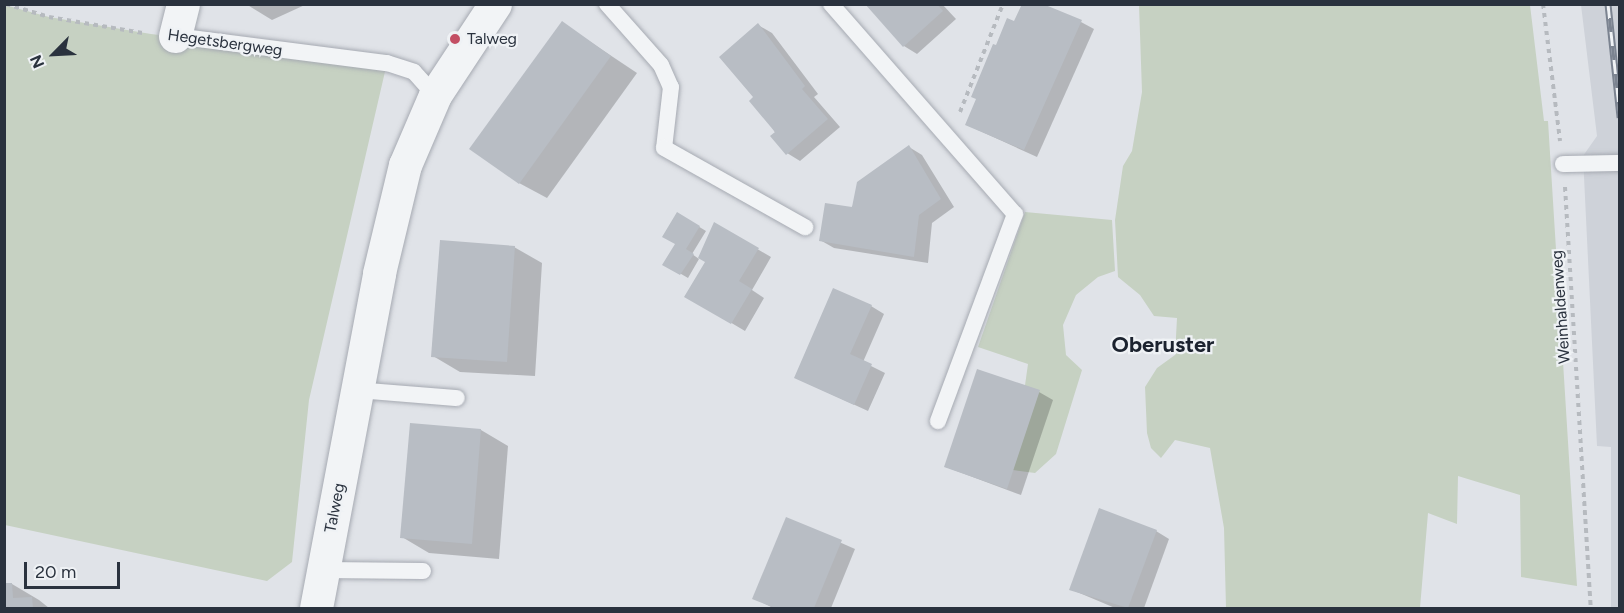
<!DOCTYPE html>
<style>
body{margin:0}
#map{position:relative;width:1624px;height:613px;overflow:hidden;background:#e0e3e8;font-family:Figtree,sans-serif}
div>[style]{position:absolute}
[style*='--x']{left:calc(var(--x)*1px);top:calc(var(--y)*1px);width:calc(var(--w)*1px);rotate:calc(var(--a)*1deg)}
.built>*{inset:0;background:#ced2d9}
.green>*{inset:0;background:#c6d1c2}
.shadow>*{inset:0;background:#0003}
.building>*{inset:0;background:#b8bdc4}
.path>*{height:4px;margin-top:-2px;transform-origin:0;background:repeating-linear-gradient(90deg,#b6babf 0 4.5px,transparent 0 9px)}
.roads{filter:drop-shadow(0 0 2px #a6aab2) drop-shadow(0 0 2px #a6aab2)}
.lane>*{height:16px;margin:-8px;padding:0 8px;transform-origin:8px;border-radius:8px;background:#f2f4f6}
.street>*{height:33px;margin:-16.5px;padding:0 16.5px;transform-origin:16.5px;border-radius:16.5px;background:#f2f4f6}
.rail>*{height:7px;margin-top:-3.5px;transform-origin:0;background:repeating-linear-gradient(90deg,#eff2f5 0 14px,#7b8390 0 28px);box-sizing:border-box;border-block:2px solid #7b8390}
.dots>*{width:16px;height:16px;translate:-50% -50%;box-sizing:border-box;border:3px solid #eff2f5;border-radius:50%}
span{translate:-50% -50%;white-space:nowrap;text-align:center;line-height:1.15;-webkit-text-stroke:4.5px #eff2f5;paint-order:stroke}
.poi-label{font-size:16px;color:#2a323e}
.left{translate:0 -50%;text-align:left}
.street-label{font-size:16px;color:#2a323e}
.district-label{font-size:22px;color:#1c232f;font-weight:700}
.frame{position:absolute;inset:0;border:6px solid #2a323e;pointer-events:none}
.north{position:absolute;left:24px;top:24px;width:60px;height:60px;-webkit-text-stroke:4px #eff2f5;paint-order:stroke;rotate:246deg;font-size:16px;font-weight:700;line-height:24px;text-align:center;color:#2a323e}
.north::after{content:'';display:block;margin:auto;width:21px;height:27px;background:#2a323e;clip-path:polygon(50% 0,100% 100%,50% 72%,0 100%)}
.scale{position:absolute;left:24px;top:562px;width:96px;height:27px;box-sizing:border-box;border:3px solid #2a323e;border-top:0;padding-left:8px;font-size:18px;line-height:21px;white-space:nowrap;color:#2a323e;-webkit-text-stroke:4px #eff2f5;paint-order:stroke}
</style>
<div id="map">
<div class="built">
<i style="clip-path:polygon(1581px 5px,1619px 5px,1619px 608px,1611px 608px,1611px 447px,1597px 446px,1583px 156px,1597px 136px)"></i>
</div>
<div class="green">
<i style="clip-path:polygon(5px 5px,49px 17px,151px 34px,387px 63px,309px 400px,292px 562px,267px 581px,5px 525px)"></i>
<i style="clip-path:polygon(1139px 5px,1530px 5px,1544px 121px,1548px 121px,1577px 586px,1521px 577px,1520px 495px,1458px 476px,1457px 524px,1428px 513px,1420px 608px,1226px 608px,1224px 528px,1210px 448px,1175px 440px,1161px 458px,1151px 448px,1147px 433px,1145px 387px,1157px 368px,1175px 355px,1177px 318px,1154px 316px,1140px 295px,1118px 277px,1115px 220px,1123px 166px,1132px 151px,1142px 92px)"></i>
<i style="clip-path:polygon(1025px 212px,1112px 220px,1115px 271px,1098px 277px,1076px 295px,1063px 325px,1066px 355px,1082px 370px,1056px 454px,1035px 473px,1013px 470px,1028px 364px,978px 347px)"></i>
</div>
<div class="shadow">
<i style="clip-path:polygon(246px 4px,307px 4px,272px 20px)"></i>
<i style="clip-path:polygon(867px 4px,942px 4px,956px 19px,917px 54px,904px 46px)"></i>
<i style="clip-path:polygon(1081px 22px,1094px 29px,1037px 157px,967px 125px,1015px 23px)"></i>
<i style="clip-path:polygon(562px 23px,637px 73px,547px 198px,519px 183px)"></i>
<i style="clip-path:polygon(758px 25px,772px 33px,818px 94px,814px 97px,840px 127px,800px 161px,787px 153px,755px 98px)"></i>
<i style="clip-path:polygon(909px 147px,922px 155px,954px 207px,932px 223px,928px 263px,834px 248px,820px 240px)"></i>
<i style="clip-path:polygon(678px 214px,706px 231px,692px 254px,699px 259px,688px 278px,664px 264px,677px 244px)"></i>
<i style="clip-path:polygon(715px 224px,771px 257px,752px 290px,764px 298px,745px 331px,686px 296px,707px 262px)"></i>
<i style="clip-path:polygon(514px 247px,542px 263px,535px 376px,460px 372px,433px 356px)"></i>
<i style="clip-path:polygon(871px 306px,884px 314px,863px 362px,885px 373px,868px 411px,796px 378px)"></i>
<i style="clip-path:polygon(1039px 392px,1053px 400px,1021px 495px,946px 467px)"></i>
<i style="clip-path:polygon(411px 425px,481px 430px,508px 446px,499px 559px,429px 553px,402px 537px)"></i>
<i style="clip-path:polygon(787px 519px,855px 549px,831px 608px,773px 608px,754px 598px)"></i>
<i style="clip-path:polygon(1156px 531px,1169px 539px,1144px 608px,1115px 608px,1070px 589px)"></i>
<i style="clip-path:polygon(12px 584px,39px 600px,49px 608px,4px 608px,4px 585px)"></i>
</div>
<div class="building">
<i style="clip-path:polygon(865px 4px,937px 4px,943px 11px,903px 47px)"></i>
<i style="clip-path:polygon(1022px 4px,1043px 4px,1082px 20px,1024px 150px,965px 125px,976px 99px,971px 97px,993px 44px,996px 45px,1007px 18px,1014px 21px)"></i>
<i style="clip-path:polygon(562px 21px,611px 56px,519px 184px,469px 149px)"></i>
<i style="clip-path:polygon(758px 23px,805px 86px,802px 89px,828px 119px,786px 155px,770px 136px,775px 132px,749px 101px,753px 97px,719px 57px)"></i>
<i style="clip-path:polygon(909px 145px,941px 199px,919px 215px,914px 257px,819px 241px,825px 203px,852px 207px,857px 182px)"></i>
<i style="clip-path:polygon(677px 212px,700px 226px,686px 249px,694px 254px,680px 275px,662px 265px,675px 244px,662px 237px)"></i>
<i style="clip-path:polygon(714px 222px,759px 248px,739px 281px,752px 289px,731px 324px,684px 297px,705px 262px,698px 258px)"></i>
<i style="clip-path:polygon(440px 240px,515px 246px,507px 362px,431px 357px)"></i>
<i style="clip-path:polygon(833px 288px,872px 305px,850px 354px,872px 364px,854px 405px,794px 378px)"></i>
<i style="clip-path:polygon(977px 369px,1040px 390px,1007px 489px,944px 467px)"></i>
<i style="clip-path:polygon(410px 423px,481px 429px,472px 544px,400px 538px)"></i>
<i style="clip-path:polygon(1099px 508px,1157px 530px,1128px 608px,1069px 590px)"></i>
<i style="clip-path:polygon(786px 517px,842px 540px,814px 608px,775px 608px,752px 599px)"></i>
<i style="clip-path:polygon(4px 583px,12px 583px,13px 598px,32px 597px,33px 608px,4px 608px)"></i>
</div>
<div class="path">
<i style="--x:6;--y:4;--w:45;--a:16.8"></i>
<i style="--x:49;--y:17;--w:95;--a:9.7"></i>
<i style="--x:1543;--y:4;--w:138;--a:82.9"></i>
<i style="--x:960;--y:112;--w:116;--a:-68.3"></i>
<i style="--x:1565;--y:187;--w:422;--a:86.5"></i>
</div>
<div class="roads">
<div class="lane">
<i style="--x:607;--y:4;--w:81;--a:48.5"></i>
<i style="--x:661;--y:65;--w:24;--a:66"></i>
<i style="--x:671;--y:87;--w:61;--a:96.5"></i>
<i style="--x:664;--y:148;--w:162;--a:29.3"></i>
<i style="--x:831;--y:4;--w:279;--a:48.8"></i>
<i style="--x:1015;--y:214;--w:221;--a:110.4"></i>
<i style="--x:175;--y:36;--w:214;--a:7.3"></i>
<i style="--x:387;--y:63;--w:28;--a:18"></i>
<i style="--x:414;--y:72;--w:31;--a:48"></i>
<i style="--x:1563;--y:164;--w:57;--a:-1"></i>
<i style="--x:357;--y:390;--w:100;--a:4.6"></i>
<i style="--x:324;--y:570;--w:99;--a:0.6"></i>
</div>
<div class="street">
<i style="--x:175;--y:36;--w:33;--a:-76"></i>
<i style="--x:316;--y:608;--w:341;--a:-79.3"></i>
<i style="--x:379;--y:273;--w:111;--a:-76.5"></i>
<i style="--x:405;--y:165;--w:76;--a:-66.8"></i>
<i style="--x:435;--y:95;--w:109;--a:-56.6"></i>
</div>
</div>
<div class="rail">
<i style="--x:1608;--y:4;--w:114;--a:83.9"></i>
</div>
<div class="dots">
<i style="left:455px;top:39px;background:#c34f64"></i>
</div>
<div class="poi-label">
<span class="left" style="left:467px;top:39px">Talweg</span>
</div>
<div class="street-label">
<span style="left:225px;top:43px;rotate:8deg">Hegetsbergweg</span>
<span style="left:1561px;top:307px;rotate:-94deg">Weinhaldenweg</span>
<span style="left:335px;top:508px;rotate:-79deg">Talweg</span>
</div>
<div class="district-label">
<span style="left:1163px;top:345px">Oberuster</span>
</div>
<div class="frame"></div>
<div class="north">N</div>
<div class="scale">20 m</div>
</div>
